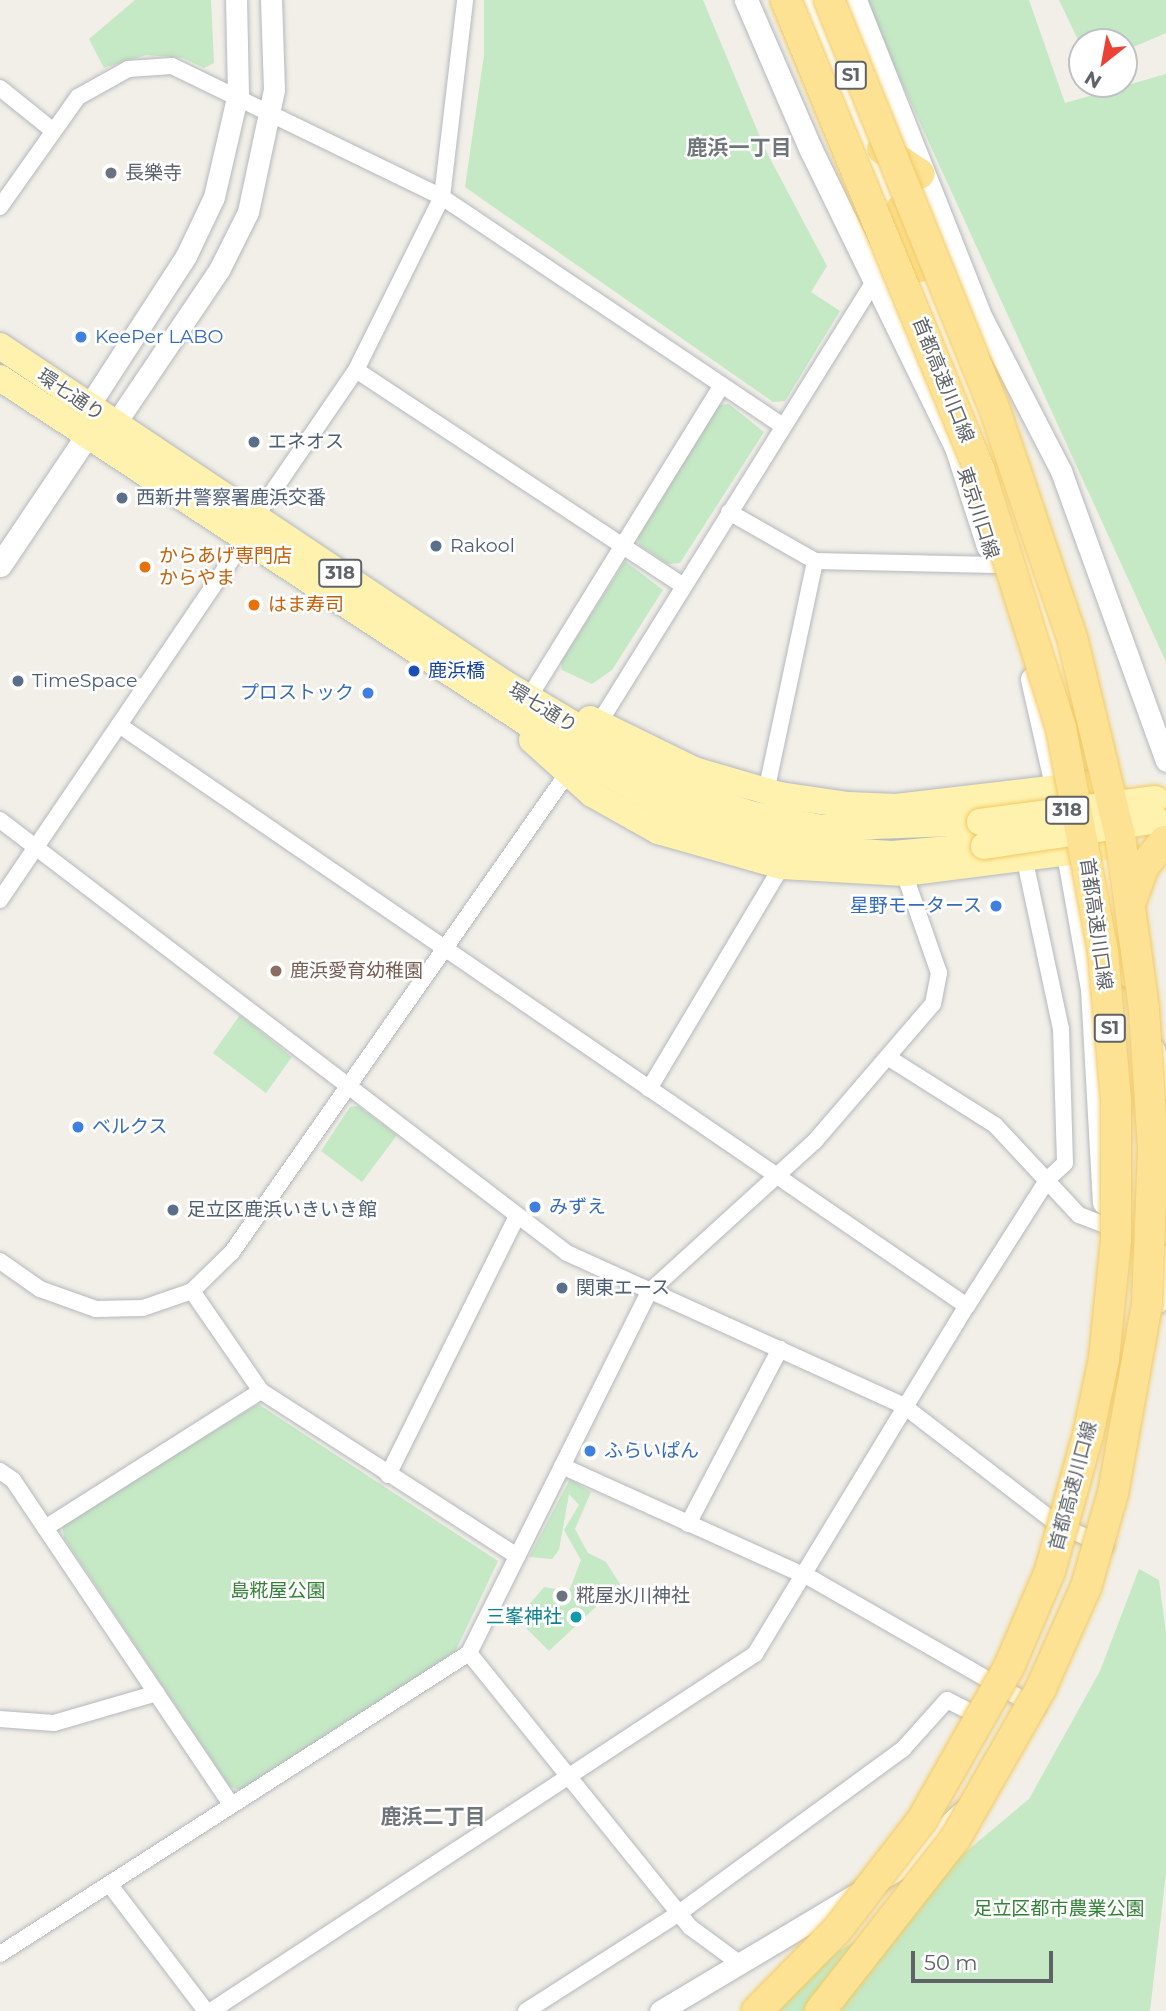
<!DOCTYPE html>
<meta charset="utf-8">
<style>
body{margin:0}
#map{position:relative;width:1166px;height:2011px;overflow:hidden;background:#f1efe8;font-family:Montserrat,"Noto Sans JP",sans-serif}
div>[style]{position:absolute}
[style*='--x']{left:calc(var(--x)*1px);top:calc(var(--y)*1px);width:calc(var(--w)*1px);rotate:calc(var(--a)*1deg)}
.green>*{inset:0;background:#c5e8c5}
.roads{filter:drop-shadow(0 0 2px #b5b8bc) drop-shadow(0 0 2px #b5b8bc)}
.minor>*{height:16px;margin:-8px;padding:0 8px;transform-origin:8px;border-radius:8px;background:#fff}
.tertiary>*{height:21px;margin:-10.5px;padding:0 10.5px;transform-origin:10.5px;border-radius:10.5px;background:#fff}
.secondary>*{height:23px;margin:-11.5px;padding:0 11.5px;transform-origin:11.5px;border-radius:11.5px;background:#fff}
.primary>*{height:26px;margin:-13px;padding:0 13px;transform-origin:13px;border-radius:13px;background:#fff2af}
.motorway>*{height:30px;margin:-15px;padding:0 15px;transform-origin:15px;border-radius:15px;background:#fde293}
.bridges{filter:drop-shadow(0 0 2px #f2c960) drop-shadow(0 0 2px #f2c960)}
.primary-bridge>*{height:26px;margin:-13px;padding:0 13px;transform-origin:13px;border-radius:13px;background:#fff2af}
.motorway-bridge>*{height:30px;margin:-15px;padding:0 15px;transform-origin:15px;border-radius:15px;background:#fde293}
.dots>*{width:19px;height:19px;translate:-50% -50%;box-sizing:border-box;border:4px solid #fff;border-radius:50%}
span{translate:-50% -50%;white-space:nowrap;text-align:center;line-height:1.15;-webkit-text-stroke:5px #fff;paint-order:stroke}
.shield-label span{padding:2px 5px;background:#fff;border:2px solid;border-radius:5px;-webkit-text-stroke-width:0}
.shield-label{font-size:18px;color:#5f6368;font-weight:700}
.worship-label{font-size:19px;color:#5b616d}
.left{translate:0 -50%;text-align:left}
.shop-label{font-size:19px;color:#366cbe}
.right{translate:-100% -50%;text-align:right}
.street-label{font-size:19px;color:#5f6368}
.service-label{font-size:19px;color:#4e5e75}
.food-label{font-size:19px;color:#c56008}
.transit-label{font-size:19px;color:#164399}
.education-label{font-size:19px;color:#785e54}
.park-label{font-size:19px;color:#348238}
.culture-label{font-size:19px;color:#0d838f}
.neighbourhood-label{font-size:21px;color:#70757a;font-weight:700}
.north{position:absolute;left:1068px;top:28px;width:70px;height:70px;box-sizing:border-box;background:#fff;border:2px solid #bfc1c3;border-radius:50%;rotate:211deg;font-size:19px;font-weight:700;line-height:28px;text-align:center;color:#5f6368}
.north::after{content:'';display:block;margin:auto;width:24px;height:32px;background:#ea4335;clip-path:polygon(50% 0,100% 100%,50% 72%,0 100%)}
.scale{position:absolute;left:911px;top:1951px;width:142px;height:32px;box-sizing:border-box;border:4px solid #5f6368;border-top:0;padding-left:9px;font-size:21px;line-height:24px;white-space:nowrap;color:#5f6368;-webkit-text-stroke:5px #fff;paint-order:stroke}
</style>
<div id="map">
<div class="green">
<i style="clip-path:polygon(135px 0,211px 0,214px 63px,204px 68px,183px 58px,146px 55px,104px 68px,89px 39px)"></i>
<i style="clip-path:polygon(484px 0,703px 0,765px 149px,827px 266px,811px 292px,840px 311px,785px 401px,773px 402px,465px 187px,484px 55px)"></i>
<i style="clip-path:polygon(864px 0,1029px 0,1065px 103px,1166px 74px,1166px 662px)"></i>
<i style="clip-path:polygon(1059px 0,1166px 0,1166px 33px,1124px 51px,1124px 42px,1082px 42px,1082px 48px)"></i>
<i style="clip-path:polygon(729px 404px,764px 432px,680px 563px,668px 564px,639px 545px,638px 537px,719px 405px)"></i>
<i style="clip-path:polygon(625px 561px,663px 590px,612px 670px,592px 684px,562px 670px,561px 662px)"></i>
<i style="clip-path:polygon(240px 1015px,292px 1057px,266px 1093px,213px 1053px)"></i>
<i style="clip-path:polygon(358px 1106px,397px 1135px,362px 1182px,321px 1151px,350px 1107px)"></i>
<i style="clip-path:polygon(258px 1404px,498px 1561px,455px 1652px,243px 1791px,230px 1787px,64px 1538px,62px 1524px)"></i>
<i style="clip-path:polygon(570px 1479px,591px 1492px,575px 1529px,588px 1553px,606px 1562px,620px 1584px,549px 1651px,517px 1619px,544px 1587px,569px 1591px,581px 1560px,564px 1530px,579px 1505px,569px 1494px,559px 1550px,552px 1559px,529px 1557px)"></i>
<i style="clip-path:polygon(1139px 1569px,1159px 1580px,1166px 1633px,1166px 1873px,1150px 2011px,742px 2011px,871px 1931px,1029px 1799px,1100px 1671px)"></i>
</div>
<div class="roads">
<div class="minor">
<i style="--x:0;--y:88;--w:65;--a:38.8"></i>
<i style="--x:0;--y:207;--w:135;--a:-54.7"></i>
<i style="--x:78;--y:97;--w:57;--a:-29.2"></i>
<i style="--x:128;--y:69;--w:44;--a:-3.9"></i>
<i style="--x:172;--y:66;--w:300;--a:25.9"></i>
<i style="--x:442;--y:197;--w:411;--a:33.9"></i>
<i style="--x:356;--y:370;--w:393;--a:33.4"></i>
<i style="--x:729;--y:512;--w:99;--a:29.7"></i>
<i style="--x:815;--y:561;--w:180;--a:1.3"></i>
<i style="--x:256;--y:516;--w:177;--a:-55.6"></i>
<i style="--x:356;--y:370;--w:193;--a:-63.6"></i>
<i style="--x:442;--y:197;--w:198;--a:-83.3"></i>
<i style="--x:528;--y:699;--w:367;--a:-58.3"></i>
<i style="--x:599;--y:723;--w:522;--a:-58.08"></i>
<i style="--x:119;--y:725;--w:1028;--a:34.42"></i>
<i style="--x:766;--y:792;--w:236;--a:-78"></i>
<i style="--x:0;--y:820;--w:713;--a:37.37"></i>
<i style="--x:567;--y:1253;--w:370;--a:24.4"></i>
<i style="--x:904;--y:1406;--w:192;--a:37.6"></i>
<i style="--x:1056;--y:1523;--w:54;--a:25.1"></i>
<i style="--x:0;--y:900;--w:436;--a:-55.8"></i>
<i style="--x:889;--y:1058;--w:125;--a:32.3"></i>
<i style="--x:995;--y:1125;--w:123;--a:47"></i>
<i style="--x:1079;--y:1215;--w:28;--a:21"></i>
<i style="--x:649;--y:1089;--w:260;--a:-59.2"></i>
<i style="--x:0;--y:1261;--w:49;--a:35"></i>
<i style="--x:40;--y:1289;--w:59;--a:19.7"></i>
<i style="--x:96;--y:1309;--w:47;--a:-1.2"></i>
<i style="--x:143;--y:1308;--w:52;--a:-19.1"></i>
<i style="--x:192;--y:1291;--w:56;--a:-44.3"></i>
<i style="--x:232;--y:1252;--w:584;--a:-54.98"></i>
<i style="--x:192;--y:1291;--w:121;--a:55.4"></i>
<i style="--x:562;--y:1466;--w:277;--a:24.3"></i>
<i style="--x:814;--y:1580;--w:256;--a:29.8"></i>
<i style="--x:0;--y:1471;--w:16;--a:35"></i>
<i style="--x:13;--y:1480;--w:391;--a:56.1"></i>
<i style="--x:388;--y:1475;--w:287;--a:-63.5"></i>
<i style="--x:688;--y:1524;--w:198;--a:-62.3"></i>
<i style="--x:45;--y:1528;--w:256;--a:-32.4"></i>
<i style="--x:261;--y:1391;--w:305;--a:32.8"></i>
<i style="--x:469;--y:1653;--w:352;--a:51.1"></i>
<i style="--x:690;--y:1927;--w:61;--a:36.3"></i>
<i style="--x:0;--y:1719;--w:54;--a:4.2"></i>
<i style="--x:54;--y:1723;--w:107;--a:-16.2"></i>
<i style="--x:110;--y:1885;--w:158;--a:52.7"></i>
<i style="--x:0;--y:1954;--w:557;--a:-32.69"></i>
<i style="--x:469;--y:1653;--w:403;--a:-63.5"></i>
<i style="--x:649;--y:1292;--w:224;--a:-42.3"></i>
<i style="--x:815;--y:1141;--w:181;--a:-49.3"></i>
<i style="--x:933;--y:1004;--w:32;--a:-79"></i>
<i style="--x:939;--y:973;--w:106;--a:-109.3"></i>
<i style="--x:211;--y:2011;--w:651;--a:-33.27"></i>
<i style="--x:755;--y:1654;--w:407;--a:-58.7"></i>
<i style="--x:967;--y:1306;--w:151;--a:-57.5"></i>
<i style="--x:1048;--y:1179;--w:23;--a:-43"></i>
<i style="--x:1065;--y:1163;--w:134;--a:-91.7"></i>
<i style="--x:1061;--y:1029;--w:172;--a:-102.1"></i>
<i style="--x:526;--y:2011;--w:182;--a:-32.6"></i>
<i style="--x:679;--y:1913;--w:278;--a:-36.2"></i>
<i style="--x:903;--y:1749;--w:66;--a:-48.1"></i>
<i style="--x:947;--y:1700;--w:33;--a:27"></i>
</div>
<div class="tertiary">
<i style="--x:856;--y:0;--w:342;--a:68.4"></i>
<i style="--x:982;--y:318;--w:172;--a:62.7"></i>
<i style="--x:1061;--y:471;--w:308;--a:70.1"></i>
<i style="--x:88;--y:407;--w:180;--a:-57"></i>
<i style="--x:186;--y:256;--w:65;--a:-64.6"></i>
<i style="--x:214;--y:197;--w:107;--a:-77"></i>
<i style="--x:238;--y:93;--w:93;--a:-91.2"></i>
<i style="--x:115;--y:424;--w:186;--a:-56"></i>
<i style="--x:219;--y:270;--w:65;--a:-63.4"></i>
<i style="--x:248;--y:212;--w:125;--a:-78"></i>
<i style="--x:274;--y:90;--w:90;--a:-91.9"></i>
<i style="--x:1101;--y:848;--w:131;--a:78.1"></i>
<i style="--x:1067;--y:854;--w:137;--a:79.9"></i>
<i style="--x:1091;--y:989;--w:214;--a:86.8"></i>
<i style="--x:1154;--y:1049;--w:41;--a:72.9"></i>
<i style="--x:1158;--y:1302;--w:47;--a:-80.1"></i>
<i style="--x:660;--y:2011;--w:279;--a:-30.8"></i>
<i style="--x:900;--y:1868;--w:85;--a:-42.1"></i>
</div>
<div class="secondary">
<i style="--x:746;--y:0;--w:161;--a:66.6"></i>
<i style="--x:810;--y:148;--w:333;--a:64"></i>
<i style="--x:956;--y:447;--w:104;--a:72.1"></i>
<i style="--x:810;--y:0;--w:381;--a:67.5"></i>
<i style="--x:956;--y:352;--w:375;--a:71.5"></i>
<i style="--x:0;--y:565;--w:154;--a:-56.1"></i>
<i style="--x:86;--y:437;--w:18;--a:-22"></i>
<i style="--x:1032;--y:679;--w:126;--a:77.2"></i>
</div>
<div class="primary">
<i style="--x:0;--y:346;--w:606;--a:33.77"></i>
<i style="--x:504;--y:683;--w:211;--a:30.8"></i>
<i style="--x:685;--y:791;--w:69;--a:19.5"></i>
<i style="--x:750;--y:814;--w:73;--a:11"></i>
<i style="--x:822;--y:828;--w:158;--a:-2.2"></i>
<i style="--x:0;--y:378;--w:696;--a:33.21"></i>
<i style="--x:582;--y:759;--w:104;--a:29.3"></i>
<i style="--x:673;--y:810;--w:43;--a:21.8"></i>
<i style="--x:713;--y:826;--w:106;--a:12.6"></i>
<i style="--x:816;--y:849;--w:76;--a:3.8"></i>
<i style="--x:892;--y:854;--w:92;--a:-5"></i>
<i style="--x:590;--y:719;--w:116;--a:26.1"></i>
<i style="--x:694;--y:770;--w:90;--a:16.2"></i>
<i style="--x:780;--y:795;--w:69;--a:8.4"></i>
<i style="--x:848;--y:805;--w:48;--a:2.4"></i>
<i style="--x:896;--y:807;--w:197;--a:-6.7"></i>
<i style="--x:532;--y:740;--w:81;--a:42"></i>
<i style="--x:592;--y:794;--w:76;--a:29.3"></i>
<i style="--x:658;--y:831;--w:129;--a:15.8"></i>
<i style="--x:782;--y:866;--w:122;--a:3.3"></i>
<i style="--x:904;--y:873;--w:199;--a:-7.2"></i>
</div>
<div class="motorway">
<i style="--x:882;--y:149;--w:45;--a:33.3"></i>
<i style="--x:901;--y:209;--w:61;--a:72.8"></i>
</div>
</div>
<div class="bridges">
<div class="primary-bridge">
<i style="--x:980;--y:822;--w:177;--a:-7.5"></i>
<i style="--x:984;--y:846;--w:175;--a:-8.5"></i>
</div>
<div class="motorway-bridge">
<i style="--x:1131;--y:901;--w:37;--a:-70"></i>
<i style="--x:1144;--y:866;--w:32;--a:-51"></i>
<i style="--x:757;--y:2011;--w:114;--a:-45.4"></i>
<i style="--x:837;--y:1930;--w:139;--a:-52.3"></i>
<i style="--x:922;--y:1820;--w:176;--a:-60.4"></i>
<i style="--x:1009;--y:1667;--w:104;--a:-66.9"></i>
<i style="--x:1050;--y:1571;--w:141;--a:-74.4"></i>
<i style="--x:1088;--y:1435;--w:78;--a:-78.1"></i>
<i style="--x:1104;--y:1359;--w:120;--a:-84.2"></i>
<i style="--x:1116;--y:1240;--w:140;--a:-90"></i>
<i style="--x:1116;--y:1100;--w:149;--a:-95"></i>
<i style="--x:1103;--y:952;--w:228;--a:-100.6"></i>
<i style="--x:1061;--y:728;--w:269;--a:-107.5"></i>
<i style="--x:980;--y:471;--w:509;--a:-112.39"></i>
<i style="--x:820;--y:2011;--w:219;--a:-51.9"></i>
<i style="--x:955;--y:1839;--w:174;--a:-60.3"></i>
<i style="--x:1041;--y:1688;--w:111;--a:-66"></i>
<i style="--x:1086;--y:1587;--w:98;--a:-74"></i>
<i style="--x:1113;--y:1493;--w:192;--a:-79.8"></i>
<i style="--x:1147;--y:1304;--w:155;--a:-87.8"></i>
<i style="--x:1153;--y:1149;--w:140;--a:-93.7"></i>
<i style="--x:1144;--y:1009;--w:175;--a:-97.9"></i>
<i style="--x:1120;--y:836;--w:201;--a:-103.6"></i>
<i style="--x:1073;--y:641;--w:246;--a:-108.7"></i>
<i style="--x:994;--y:408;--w:440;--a:-112"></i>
</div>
</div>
<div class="dots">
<i style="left:111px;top:173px;background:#6b7280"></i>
<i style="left:81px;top:337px;background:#3f7fe0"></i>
<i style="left:254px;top:442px;background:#5c6f8a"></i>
<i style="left:122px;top:498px;background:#5c6f8a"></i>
<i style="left:436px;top:546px;background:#5c6f8a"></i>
<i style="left:145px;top:567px;background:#e8710a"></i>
<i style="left:254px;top:605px;background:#e8710a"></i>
<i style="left:414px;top:671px;background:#1a4fb4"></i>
<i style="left:18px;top:681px;background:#5c6f8a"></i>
<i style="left:368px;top:693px;background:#3f7fe0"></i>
<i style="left:996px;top:906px;background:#3f7fe0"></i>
<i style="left:276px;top:971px;background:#8d6e63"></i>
<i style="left:78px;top:1127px;background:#3f7fe0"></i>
<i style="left:535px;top:1207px;background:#3f7fe0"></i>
<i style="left:173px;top:1210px;background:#5c6f8a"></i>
<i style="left:562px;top:1288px;background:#5c6f8a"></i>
<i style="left:590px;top:1451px;background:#3f7fe0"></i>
<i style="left:562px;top:1596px;background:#6b7280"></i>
<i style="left:576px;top:1617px;background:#0f9aa8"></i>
</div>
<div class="shield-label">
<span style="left:851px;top:75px">S1</span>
<span style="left:340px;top:573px">318</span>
<span style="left:1067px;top:810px">318</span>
<span style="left:1110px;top:1028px">S1</span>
</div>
<div class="worship-label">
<span class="left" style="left:125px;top:173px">長樂寺</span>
<span class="left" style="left:576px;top:1596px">糀屋氷川神社</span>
</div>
<div class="shop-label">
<span class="left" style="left:95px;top:337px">KeePer LABO</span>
<span class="right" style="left:354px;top:693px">プロストック</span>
<span class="right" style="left:982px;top:906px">星野モータース</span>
<span class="left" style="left:92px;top:1127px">ベルクス</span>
<span class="left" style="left:549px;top:1207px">みずえ</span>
<span class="left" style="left:604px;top:1451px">ふらいぱん</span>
</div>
<div class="street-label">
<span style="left:943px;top:380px;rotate:68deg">首都高速川口線</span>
<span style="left:71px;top:395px;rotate:34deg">環七通り</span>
<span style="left:978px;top:513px;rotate:72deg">東京川口線</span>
<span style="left:543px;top:708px;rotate:32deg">環七通り</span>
<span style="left:1096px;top:924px;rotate:82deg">首都高速川口線</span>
<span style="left:1073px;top:1486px;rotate:-75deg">首都高速川口線</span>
</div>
<div class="service-label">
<span class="left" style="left:268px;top:442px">エネオス</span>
<span class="left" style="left:136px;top:498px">西新井警察署鹿浜交番</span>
<span class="left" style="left:450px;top:546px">Rakool</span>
<span class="left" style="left:32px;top:681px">TimeSpace</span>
<span class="left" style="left:187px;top:1210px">足立区鹿浜いきいき館</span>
<span class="left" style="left:576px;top:1288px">関東エース</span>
</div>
<div class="food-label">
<span class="left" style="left:159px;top:567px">からあげ専門店<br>からやま</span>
<span class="left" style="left:268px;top:605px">はま寿司</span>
</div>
<div class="transit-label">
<span class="left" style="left:428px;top:671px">鹿浜橋</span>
</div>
<div class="education-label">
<span class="left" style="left:290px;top:971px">鹿浜愛育幼稚園</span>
</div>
<div class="park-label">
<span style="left:278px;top:1591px">島糀屋公園</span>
<span style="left:1059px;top:1909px">足立区都市農業公園</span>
</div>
<div class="culture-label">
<span class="right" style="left:562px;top:1617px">三峯神社</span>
</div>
<div class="neighbourhood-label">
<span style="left:739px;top:148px">鹿浜一丁目</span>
<span style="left:433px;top:1817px">鹿浜二丁目</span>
</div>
<div class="north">N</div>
<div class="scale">50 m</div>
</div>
